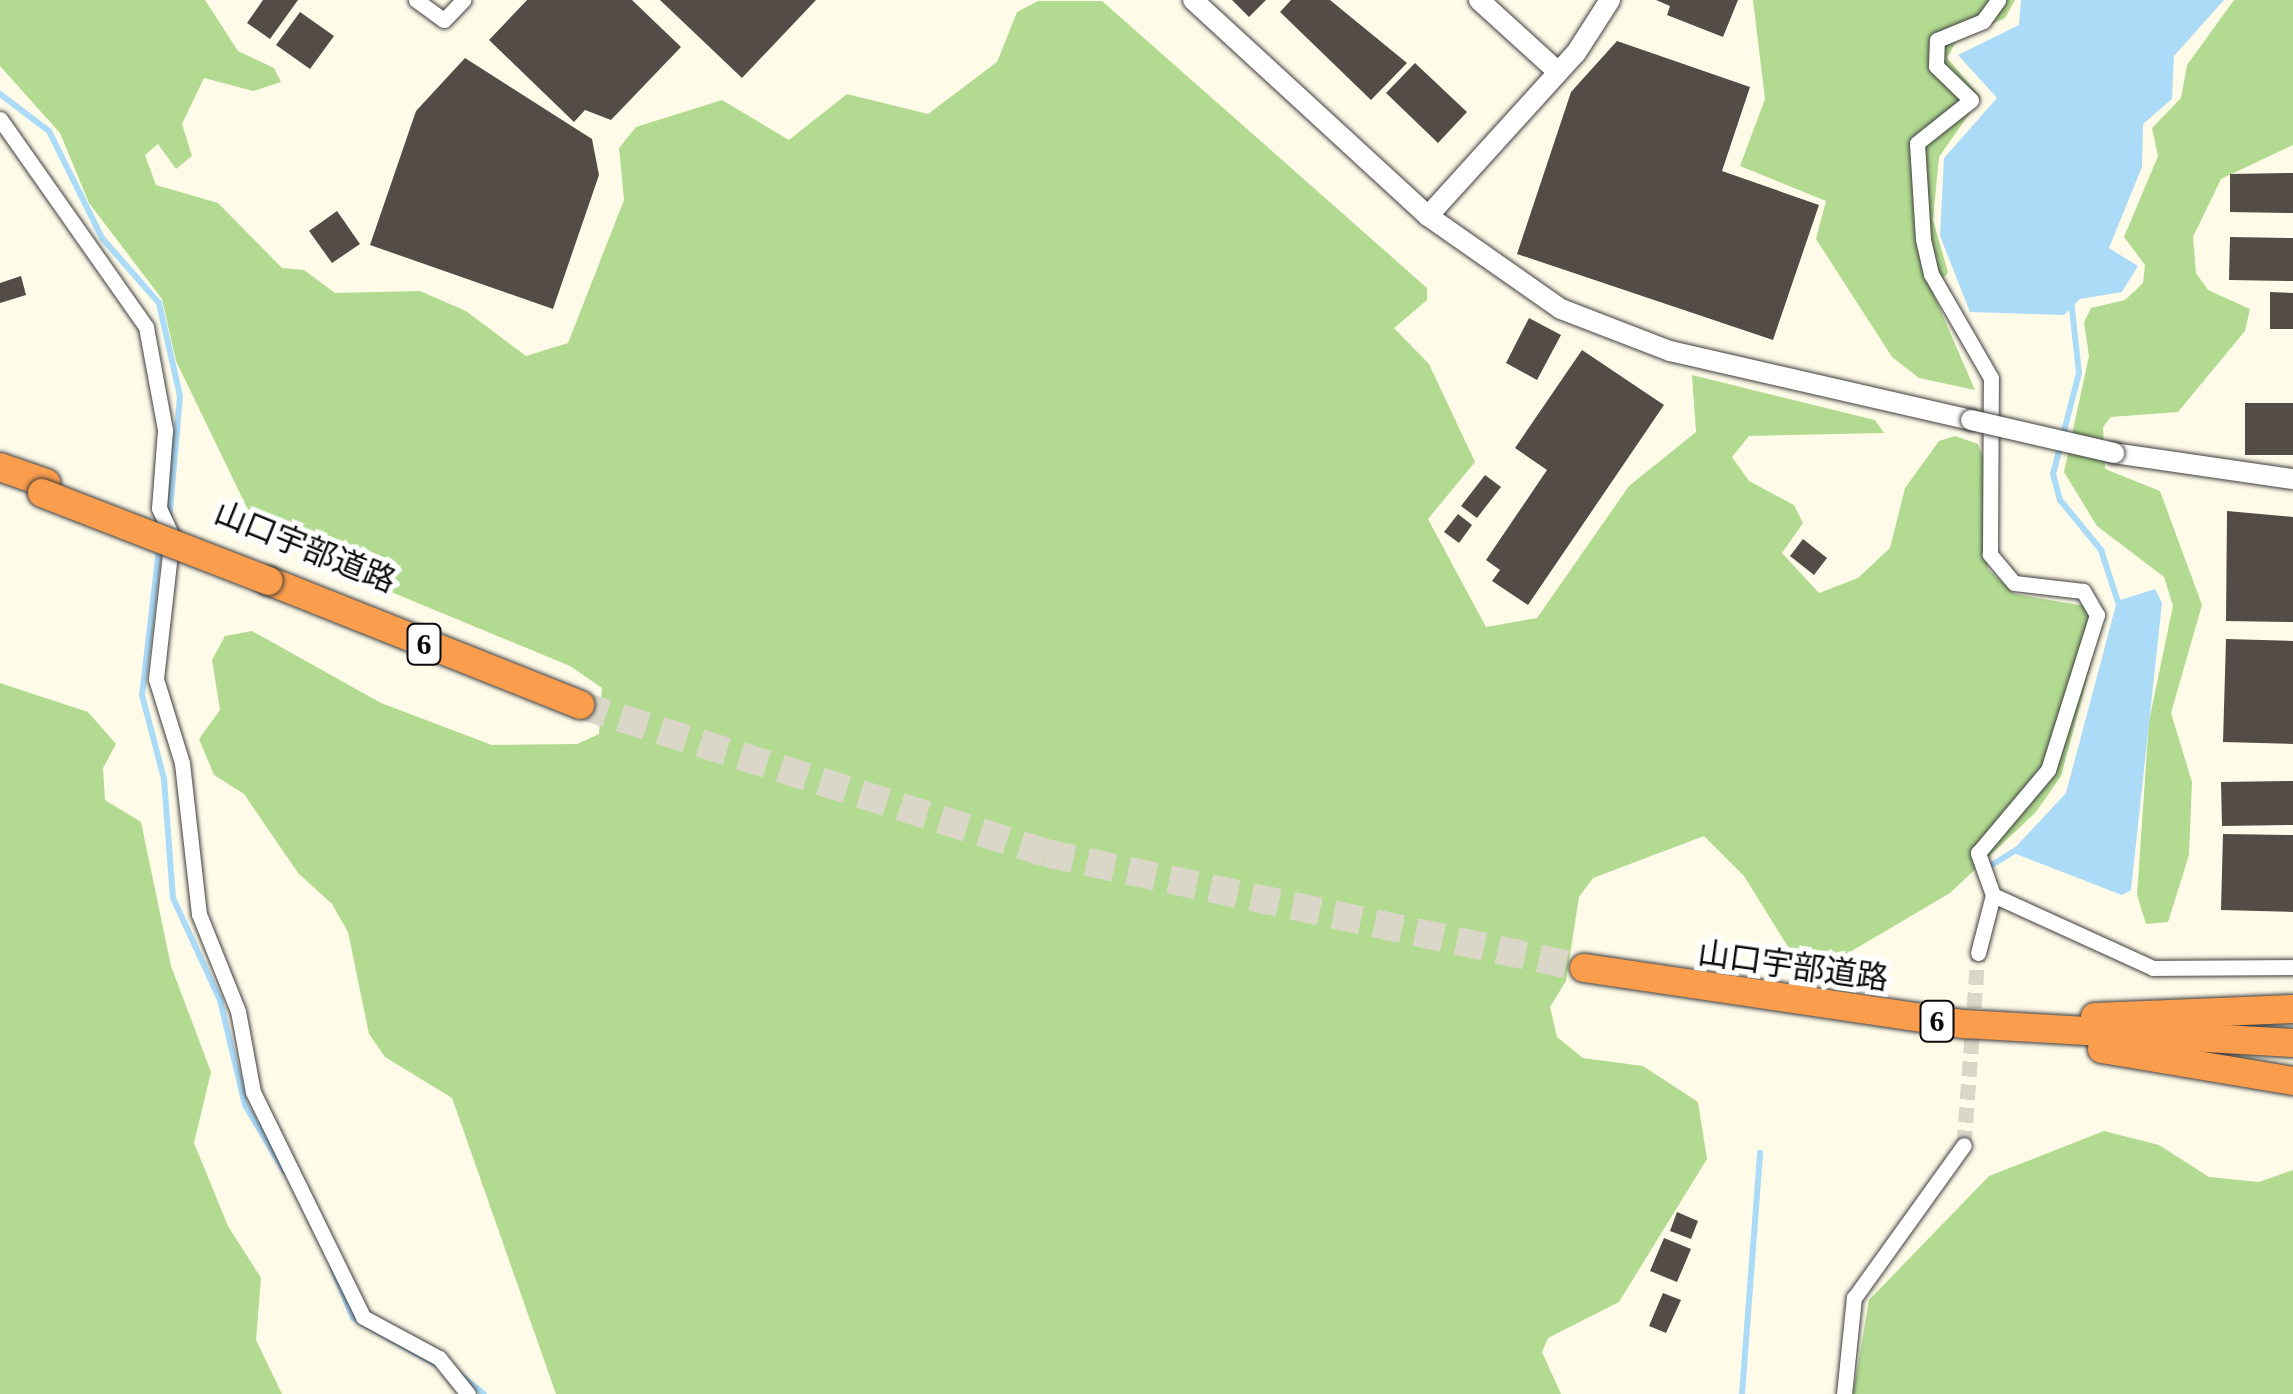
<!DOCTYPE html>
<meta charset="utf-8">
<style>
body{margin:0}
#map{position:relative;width:2293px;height:1394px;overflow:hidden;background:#fffbe9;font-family:"Times New Roman","Noto Sans JP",serif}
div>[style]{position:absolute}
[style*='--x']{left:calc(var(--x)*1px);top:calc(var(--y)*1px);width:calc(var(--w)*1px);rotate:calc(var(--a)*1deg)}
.forest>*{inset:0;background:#b2db91}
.water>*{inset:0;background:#acdbf8}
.stream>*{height:6px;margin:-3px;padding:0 3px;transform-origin:3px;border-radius:3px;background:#acdbf8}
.building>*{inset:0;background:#544c47}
.minor-tunnel>*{height:15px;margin-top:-7.5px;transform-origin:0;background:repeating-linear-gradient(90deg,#dad7c8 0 15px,transparent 0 23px)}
.motorway-tunnel>*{height:28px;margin-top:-14px;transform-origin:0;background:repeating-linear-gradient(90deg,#dad7c8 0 28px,transparent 0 42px)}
.roads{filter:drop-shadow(0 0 2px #3e3e3e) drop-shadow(0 0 2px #3e3e3e)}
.minor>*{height:15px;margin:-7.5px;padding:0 7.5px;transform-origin:7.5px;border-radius:7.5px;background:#fff}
.tertiary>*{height:20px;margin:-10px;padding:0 10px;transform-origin:10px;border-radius:10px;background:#fff}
.motorway>*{height:28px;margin:-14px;padding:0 14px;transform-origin:14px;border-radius:14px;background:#fa9d4c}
.bridges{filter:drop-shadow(0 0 2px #3e3e3e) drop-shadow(0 0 2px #3e3e3e)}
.tertiary-bridge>*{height:20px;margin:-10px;padding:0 10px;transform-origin:10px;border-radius:10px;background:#fff}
.motorway-bridge>*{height:28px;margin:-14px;padding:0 14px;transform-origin:14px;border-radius:14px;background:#fa9d4c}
span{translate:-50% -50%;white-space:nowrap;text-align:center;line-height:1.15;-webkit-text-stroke:10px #fff;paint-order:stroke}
.shield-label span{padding:2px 8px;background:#fff;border:2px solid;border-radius:8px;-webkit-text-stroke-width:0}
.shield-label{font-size:30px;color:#0b0b0b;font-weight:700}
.street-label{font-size:32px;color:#0b0b0b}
</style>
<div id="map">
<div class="forest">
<i style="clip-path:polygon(0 0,205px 0,238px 51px,274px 68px,281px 82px,253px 91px,204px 78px,182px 124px,192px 156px,176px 169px,158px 144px,145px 155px,156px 185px,218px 203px,282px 268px,304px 270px,335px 293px,420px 291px,466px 311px,526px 356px,568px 343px,624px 200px,619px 148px,636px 127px,722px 100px,789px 140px,847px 94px,928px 114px,997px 62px,1017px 12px,1038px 1px,1102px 1px,1427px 288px,1427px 300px,1394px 328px,1429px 364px,1475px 462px,1428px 519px,1486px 627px,1537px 618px,1629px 486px,1696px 432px,1692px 375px,1875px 420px,1884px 433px,1749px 436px,1732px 457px,1749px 481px,1794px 505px,1803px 523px,1782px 553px,1819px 593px,1858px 578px,1890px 548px,1905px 488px,1939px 441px,1955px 436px,1978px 444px,1985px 463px,1988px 569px,2015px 594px,2085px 606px,2102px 623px,2061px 776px,2036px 812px,1950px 893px,1833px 962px,1795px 958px,1744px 876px,1704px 836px,1593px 878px,1579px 897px,1566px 981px,1550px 1007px,1557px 1037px,1583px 1058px,1643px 1066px,1698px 1102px,1707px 1159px,1619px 1302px,1548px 1338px,1542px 1352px,1561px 1394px,556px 1394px,452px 1098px,385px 1057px,369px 1034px,348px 932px,332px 904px,298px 873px,244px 794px,214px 775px,199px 739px,220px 710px,212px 660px,225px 636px,252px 631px,381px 703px,492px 745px,577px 744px,599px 734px,602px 688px,570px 666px,384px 589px,342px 542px,249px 512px,176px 361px,162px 299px,89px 203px,60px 133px,0 66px)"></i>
<i style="clip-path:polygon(1753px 0,2015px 0,2005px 18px,1957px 40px,1947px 58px,1981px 97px,1939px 157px,1933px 220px,1948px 272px,1933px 293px,1975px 390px,1919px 378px,1892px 357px,1816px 239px,1826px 201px,1740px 166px,1765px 99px)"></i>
<i style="clip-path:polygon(2234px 0,2293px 0,2293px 145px,2221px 179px,2193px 237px,2196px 273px,2208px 290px,2250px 309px,2245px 331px,2178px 412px,2111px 417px,2103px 427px,2105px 469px,2160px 491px,2202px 605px,2171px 713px,2192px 782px,2189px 855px,2168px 922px,2146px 924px,2137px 895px,2149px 721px,2173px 606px,2164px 577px,2097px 526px,2064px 472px,2089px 356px,2084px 322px,2091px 308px,2125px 300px,2143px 283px,2145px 265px,2124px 237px,2158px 156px,2152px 128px,2181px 98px,2187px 65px)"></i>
<i style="clip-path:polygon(0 683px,88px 712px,116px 744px,103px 768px,105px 800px,141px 822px,171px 966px,211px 1072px,194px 1143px,228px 1226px,261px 1278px,256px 1340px,282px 1394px,0 1394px)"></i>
<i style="clip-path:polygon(2104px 1131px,2159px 1145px,2209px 1177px,2259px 1182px,2293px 1170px,2293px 1394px,1853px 1394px,1869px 1300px,1989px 1176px)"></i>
</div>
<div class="water">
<i style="clip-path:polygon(2021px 0,2224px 0,2174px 56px,2172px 99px,2143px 124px,2142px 167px,2109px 248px,2138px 266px,2122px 292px,2080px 299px,2064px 315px,1970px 312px,1940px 236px,1944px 158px,1997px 98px,1958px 55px,2019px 25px)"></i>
<i style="clip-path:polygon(2155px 589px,2162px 603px,2131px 890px,2122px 895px,2011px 852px,2066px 793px,2117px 601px)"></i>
</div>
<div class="stream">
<i style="--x:0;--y:94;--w:61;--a:37.1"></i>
<i style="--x:49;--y:131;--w:119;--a:63.6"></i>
<i style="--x:102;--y:238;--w:86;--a:48.8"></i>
<i style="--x:159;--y:303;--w:95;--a:77.3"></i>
<i style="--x:180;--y:396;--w:127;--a:95"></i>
<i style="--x:2071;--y:300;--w:73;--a:83.7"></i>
<i style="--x:2079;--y:373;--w:104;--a:104.4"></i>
<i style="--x:2053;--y:474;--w:27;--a:75"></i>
<i style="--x:2060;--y:500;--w:65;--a:50.6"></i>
<i style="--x:2101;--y:550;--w:58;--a:71.9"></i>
<i style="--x:159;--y:549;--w:147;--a:96.6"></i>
<i style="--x:142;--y:695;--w:87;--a:75.3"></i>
<i style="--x:164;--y:779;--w:119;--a:85.7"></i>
<i style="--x:173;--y:898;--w:112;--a:65.3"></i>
<i style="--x:220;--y:1000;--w:108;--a:76.6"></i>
<i style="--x:245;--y:1105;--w:77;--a:59.4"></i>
<i style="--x:1987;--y:868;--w:34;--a:-32"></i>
<i style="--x:332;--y:1267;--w:55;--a:67.6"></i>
<i style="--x:353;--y:1318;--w:102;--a:29.3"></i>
<i style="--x:458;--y:1373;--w:33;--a:39"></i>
<i style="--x:1742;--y:1394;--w:242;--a:-85.7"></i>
</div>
<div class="building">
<i style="clip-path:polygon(263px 0,298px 0,270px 39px,247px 23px)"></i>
<i style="clip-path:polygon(527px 0,632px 0,681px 47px,611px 120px,585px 110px,574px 122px,489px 40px)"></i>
<i style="clip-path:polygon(660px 0,816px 0,742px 78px)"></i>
<i style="clip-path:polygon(1232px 0,1266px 0,1249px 17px)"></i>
<i style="clip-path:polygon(1291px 0,1330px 0,1407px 63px,1371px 100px,1280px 12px)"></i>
<i style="clip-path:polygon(1656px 0,1738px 0,1723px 37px,1667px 15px,1670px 6px)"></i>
<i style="clip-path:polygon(300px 12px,334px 36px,310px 69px,276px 45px)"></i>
<i style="clip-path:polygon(1617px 41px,1750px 87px,1722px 171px,1819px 205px,1773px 340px,1517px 254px,1571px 92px)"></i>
<i style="clip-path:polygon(465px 58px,592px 139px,599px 175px,553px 309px,370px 245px,416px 111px)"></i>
<i style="clip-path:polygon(1415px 63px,1467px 112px,1438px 143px,1386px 93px)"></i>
<i style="clip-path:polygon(2293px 173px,2293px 213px,2230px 212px,2230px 174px)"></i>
<i style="clip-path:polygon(337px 211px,360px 244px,332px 263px,309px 231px)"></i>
<i style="clip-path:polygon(2230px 237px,2293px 238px,2293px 281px,2229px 280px)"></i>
<i style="clip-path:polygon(21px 276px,26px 295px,0 303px,0 283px)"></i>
<i style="clip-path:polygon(2270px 292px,2293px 293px,2293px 329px,2270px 329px)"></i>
<i style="clip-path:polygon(1529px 318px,1561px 335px,1537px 380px,1506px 363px)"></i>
<i style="clip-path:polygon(1582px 350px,1664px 405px,1528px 605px,1492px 581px,1500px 570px,1486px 560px,1547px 470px,1515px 448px)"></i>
<i style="clip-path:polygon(2245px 403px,2293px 403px,2293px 455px,2245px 455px)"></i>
<i style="clip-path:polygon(1485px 475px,1501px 487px,1477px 518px,1461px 506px)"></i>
<i style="clip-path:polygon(2227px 511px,2293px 517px,2293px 622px,2226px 621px)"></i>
<i style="clip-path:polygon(1458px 514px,1472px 525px,1459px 543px,1444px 532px)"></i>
<i style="clip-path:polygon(1803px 539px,1827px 558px,1814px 575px,1790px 556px)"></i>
<i style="clip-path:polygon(2226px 639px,2293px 641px,2293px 744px,2223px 742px)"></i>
<i style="clip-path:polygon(2293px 781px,2293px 825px,2222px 826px,2221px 782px)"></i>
<i style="clip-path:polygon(2223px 834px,2293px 835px,2293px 912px,2221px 910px)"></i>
<i style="clip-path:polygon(1677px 1212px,1698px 1221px,1691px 1239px,1670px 1231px)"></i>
<i style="clip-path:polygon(1664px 1238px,1691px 1249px,1677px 1282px,1650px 1271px)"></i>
<i style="clip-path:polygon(1663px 1293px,1681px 1300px,1666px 1333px,1649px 1326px)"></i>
</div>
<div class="minor-tunnel">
<i style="--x:1964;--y:1145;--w:193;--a:-85.8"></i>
</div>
<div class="motorway-tunnel">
<i style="--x:580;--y:705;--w:489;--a:17.6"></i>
<i style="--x:1046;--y:853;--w:550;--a:12.07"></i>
</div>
<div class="roads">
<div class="minor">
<i style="--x:416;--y:0;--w:34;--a:36"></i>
<i style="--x:444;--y:20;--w:28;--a:-46"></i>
<i style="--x:0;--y:119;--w:254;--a:54.9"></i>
<i style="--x:146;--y:327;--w:105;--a:79.5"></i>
<i style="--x:165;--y:430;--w:78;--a:94.4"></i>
<i style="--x:159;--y:508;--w:31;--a:65"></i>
<i style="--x:172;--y:536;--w:144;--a:96.4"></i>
<i style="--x:156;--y:679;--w:88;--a:72.8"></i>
<i style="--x:182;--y:763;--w:152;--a:83.6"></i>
<i style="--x:199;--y:914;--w:105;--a:68.1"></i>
<i style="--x:238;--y:1011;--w:82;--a:79.5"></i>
<i style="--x:253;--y:1092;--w:250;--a:63.9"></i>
<i style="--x:363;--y:1317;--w:86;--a:28.3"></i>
<i style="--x:439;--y:1358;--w:46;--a:51.1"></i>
<i style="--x:1993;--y:895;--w:45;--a:-109.7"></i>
<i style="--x:1978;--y:853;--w:109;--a:-49.9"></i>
<i style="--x:2048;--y:770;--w:163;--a:-72.5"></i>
<i style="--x:2097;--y:615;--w:28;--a:-120"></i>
<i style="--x:2083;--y:591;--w:69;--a:-173.4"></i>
<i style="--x:2014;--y:583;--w:38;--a:-130"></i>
<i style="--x:1990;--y:554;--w:176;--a:-89.7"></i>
<i style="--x:1991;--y:378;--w:120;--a:-120"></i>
<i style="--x:1931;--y:274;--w:36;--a:-103"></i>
<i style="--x:1923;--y:239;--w:96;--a:-93.6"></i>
<i style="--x:1917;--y:143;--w:69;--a:-38.5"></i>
<i style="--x:1971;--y:100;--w:49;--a:-135.8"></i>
<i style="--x:1936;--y:66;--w:26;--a:-88"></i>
<i style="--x:1937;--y:40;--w:50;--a:-22.4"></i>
<i style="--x:1983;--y:21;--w:26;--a:-54"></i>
<i style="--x:1978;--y:953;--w:60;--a:-75.5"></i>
<i style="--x:1993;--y:895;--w:176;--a:24.5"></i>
<i style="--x:2153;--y:968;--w:140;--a:-0.4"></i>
<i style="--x:1844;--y:1394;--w:97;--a:-84.1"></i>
<i style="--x:1854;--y:1298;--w:188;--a:-54.3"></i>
</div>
<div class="tertiary">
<i style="--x:1193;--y:0;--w:319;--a:42.6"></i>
<i style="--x:1428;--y:216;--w:162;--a:35"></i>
<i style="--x:1561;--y:309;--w:117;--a:21.1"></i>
<i style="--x:1670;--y:351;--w:309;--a:12.9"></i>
<i style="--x:1479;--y:0;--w:107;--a:42.3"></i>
<i style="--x:1428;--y:216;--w:220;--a:-47.8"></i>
<i style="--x:1576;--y:53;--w:63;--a:-57.3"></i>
<i style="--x:2114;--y:453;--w:181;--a:8.3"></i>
</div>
<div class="motorway">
<i style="--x:0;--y:467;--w:49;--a:19.2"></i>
<i style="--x:269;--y:581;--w:335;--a:21.7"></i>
<i style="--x:1584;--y:968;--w:385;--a:8.4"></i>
<i style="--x:1965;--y:1024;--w:329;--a:3.3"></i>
<i style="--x:2095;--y:1017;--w:198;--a:-2.3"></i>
<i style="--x:2102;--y:1049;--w:194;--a:9.5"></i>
</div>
</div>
<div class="bridges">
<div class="tertiary-bridge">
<i style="--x:1971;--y:420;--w:147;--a:13"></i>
</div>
<div class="motorway-bridge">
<i style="--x:42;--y:493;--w:243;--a:21.2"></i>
</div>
</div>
<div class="shield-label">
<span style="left:424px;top:644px">6</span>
<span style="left:1937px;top:1021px">6</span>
</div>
<div class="street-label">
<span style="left:305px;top:547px;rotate:22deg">山口宇部道路</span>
<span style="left:1793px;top:966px;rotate:8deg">山口宇部道路</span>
</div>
</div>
